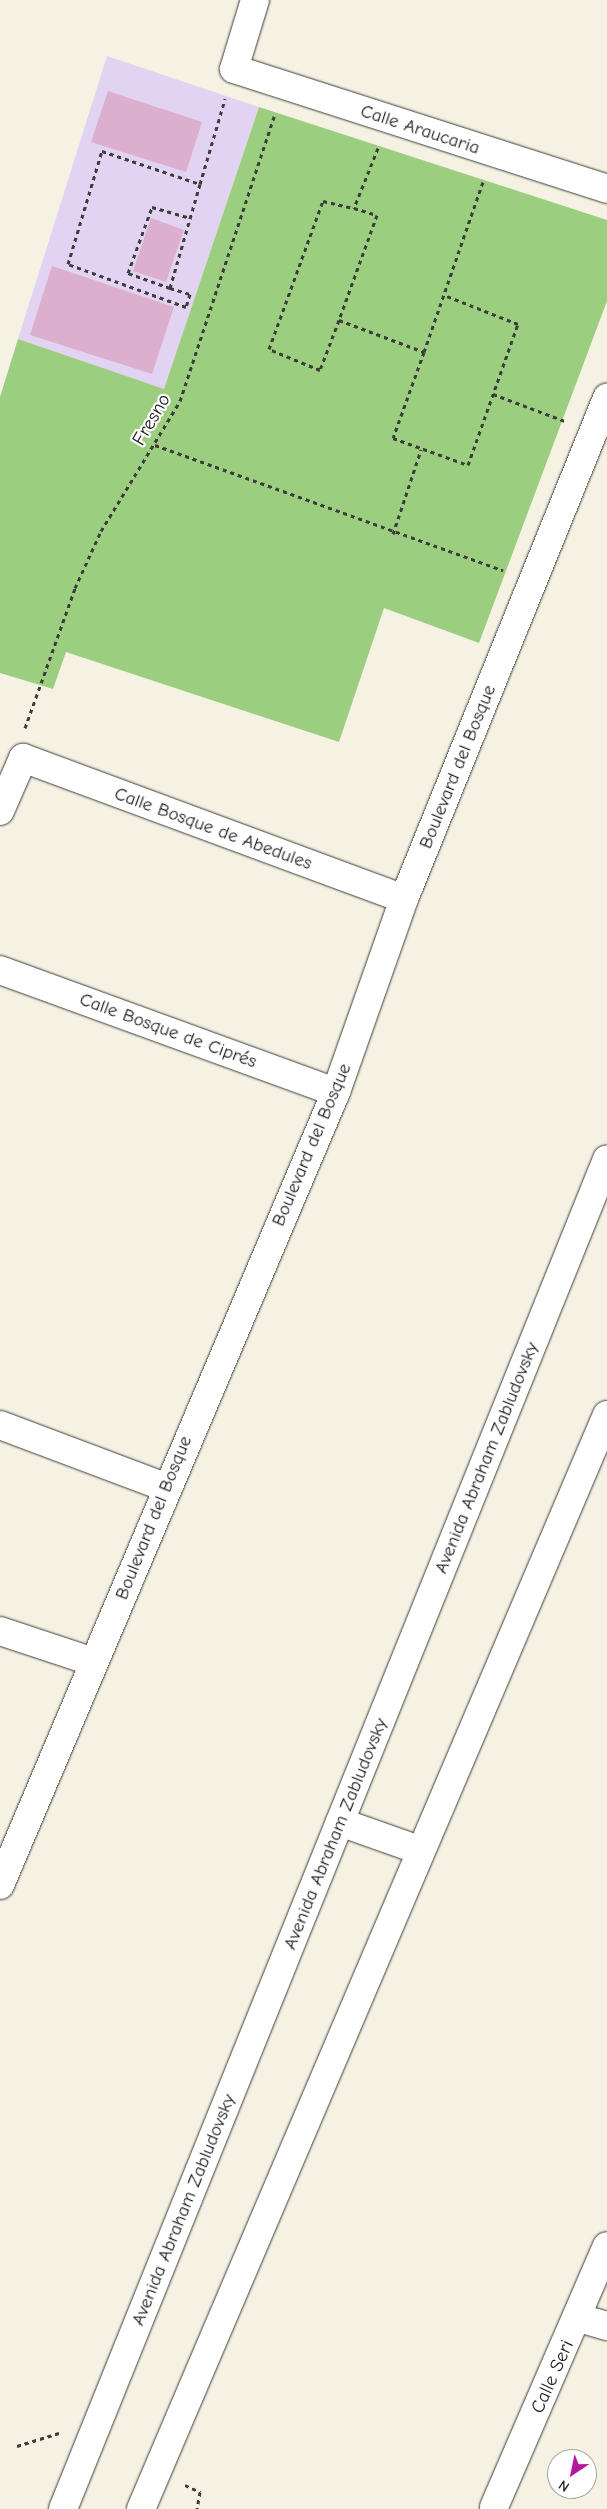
<!DOCTYPE html>
<meta charset="utf-8">
<style>
body{margin:0}
#map{position:relative;width:607px;height:2509px;overflow:hidden;background:#f5f2e3;font-family:"Comic Neue",sans-serif}
div>[style]{position:absolute}
[style*='--x']{left:calc(var(--x)*1px);top:calc(var(--y)*1px);width:calc(var(--w)*1px);rotate:calc(var(--a)*1deg)}
.built>*{inset:0;background:#e3d3f2}
.green>*{inset:0;background:#9bcf7f}
.building>*{inset:0;background:#dbafcd}
.path>*{height:3px;margin-top:-1.5px;transform-origin:0;background:repeating-linear-gradient(90deg,#3d3c3a 0 4px,transparent 0 8px)}
.roads{filter:drop-shadow(0 0 1px #3d3c3a) drop-shadow(0 0 1px #3d3c3a)}
.street>*{height:28px;margin:-14px;padding:0 14px;transform-origin:14px;border-radius:14px;background:#fff}
span{translate:-50% -50%;white-space:nowrap;text-align:center;line-height:1.15;-webkit-text-stroke:4.5px #fff;paint-order:stroke}
.street-label{font-size:19px;color:#1c1c1c}
.north{position:absolute;left:547px;top:2449px;width:50px;height:50px;box-sizing:border-box;background:#fff;border:1px solid #a4a4a4;border-radius:50%;rotate:214deg;font-size:14px;font-weight:700;line-height:20px;text-align:center;color:#1c1c1c}
.north::after{content:'';display:block;margin:auto;width:18px;height:22px;background:#b5179e;clip-path:polygon(50% 0,100% 100%,50% 72%,0 100%)}
</style>
<div id="map">
<div class="built">
<i style="clip-path:polygon(107px 56px,259px 107px,164px 390px,18px 339px)"></i>
</div>
<div class="green">
<i style="clip-path:polygon(259px 107px,607px 220px,607px 301px,479px 643px,384px 608px,339px 742px,66px 652px,53px 689px,0 673px,0 397px,18px 339px,164px 389px)"></i>
</div>
<div class="building">
<i style="clip-path:polygon(108px 91px,202px 122px,186px 172px,91px 142px)"></i>
<i style="clip-path:polygon(151px 218px,184px 230px,166px 282px,133px 271px)"></i>
<i style="clip-path:polygon(52px 266px,174px 307px,152px 374px,30px 335px)"></i>
</div>
<div class="path">
<i style="--x:378;--y:148;--w:65;--a:111.8"></i>
<i style="--x:354;--y:208;--w:24;--a:17"></i>
<i style="--x:377;--y:215;--w:112;--a:109.9"></i>
<i style="--x:339;--y:320;--w:91;--a:20.6"></i>
<i style="--x:424;--y:352;--w:180;--a:-70.9"></i>
<i style="--x:200;--y:184;--w:108;--a:106.1"></i>
<i style="--x:170;--y:288;--w:21;--a:17"></i>
<i style="--x:190;--y:294;--w:14;--a:107"></i>
<i style="--x:186;--y:307;--w:126;--a:-160"></i>
<i style="--x:68;--y:264;--w:118;--a:-73.3"></i>
<i style="--x:102;--y:151;--w:103;--a:18.6"></i>
<i style="--x:200;--y:184;--w:89;--a:-73.6"></i>
<i style="--x:170;--y:288;--w:45;--a:-160.3"></i>
<i style="--x:128;--y:273;--w:70;--a:-70"></i>
<i style="--x:152;--y:207;--w:40;--a:16"></i>
<i style="--x:339;--y:320;--w:53;--a:110.8"></i>
<i style="--x:320;--y:370;--w:55;--a:-157.6"></i>
<i style="--x:269;--y:349;--w:158;--a:-70"></i>
<i style="--x:323;--y:201;--w:32;--a:13"></i>
<i style="--x:424;--y:352;--w:91;--a:109.8"></i>
<i style="--x:393;--y:438;--w:80;--a:19.8"></i>
<i style="--x:468;--y:465;--w:150;--a:-70.5"></i>
<i style="--x:518;--y:324;--w:79;--a:-158.6"></i>
<i style="--x:493;--y:394;--w:77;--a:20.6"></i>
<i style="--x:155;--y:445;--w:370;--a:19.8"></i>
<i style="--x:393;--y:534;--w:89;--a:-71.6"></i>
<i style="--x:25;--y:728;--w:149;--a:-70.3"></i>
<i style="--x:75;--y:588;--w:63;--a:-65.5"></i>
<i style="--x:101;--y:531;--w:152;--a:-58.7"></i>
<i style="--x:180;--y:401;--w:300;--a:-71.7"></i>
<i style="--x:17;--y:2446;--w:44;--a:-17.2"></i>
<i style="--x:185;--y:2485;--w:17;--a:25"></i>
<i style="--x:200;--y:2492;--w:17;--a:100"></i>
</div>
<div class="roads">
<div class="street">
<i style="--x:255;--y:0;--w:72;--a:106.9"></i>
<i style="--x:234;--y:69;--w:392;--a:17.8"></i>
<i style="--x:0;--y:811;--w:58;--a:-66.5"></i>
<i style="--x:23;--y:758;--w:406;--a:20.3"></i>
<i style="--x:0;--y:970;--w:357;--a:20"></i>
<i style="--x:0;--y:1425;--w:176;--a:20.6"></i>
<i style="--x:0;--y:1631;--w:99;--a:18.3"></i>
<i style="--x:340;--y:1822;--w:84;--a:19.5"></i>
<i style="--x:0;--y:1885;--w:861;--a:-67.04"></i>
<i style="--x:336;--y:1092;--w:205;--a:-70.6"></i>
<i style="--x:404;--y:899;--w:541;--a:-67.94"></i>
<i style="--x:579;--y:2318;--w:29;--a:16"></i>
<i style="--x:494;--y:2507;--w:284;--a:-66.6"></i>
<i style="--x:63;--y:2509;--w:1455;--a:-68.05"></i>
<i style="--x:141;--y:2509;--w:1189;--a:-66.93"></i>
</div>
</div>
<div class="street-label">
<span style="left:420px;top:130px;rotate:18deg">Calle Araucaria</span>
<span style="left:152px;top:420px;rotate:-60deg">Fresno</span>
<span style="left:458px;top:767px;rotate:-68deg">Boulevard del Bosque</span>
<span style="left:213px;top:829px;rotate:20deg">Calle Bosque de Abedules</span>
<span style="left:168px;top:1031px;rotate:20deg">Calle Bosque de Ciprés</span>
<span style="left:312px;top:1145px;rotate:-67deg">Boulevard del Bosque</span>
<span style="left:487px;top:1458px;rotate:-68deg">Avenida Abraham Zabludovsky</span>
<span style="left:154px;top:1518px;rotate:-68deg">Boulevard del Bosque</span>
<span style="left:336px;top:1834px;rotate:-68deg">Avenida Abraham Zabludovsky</span>
<span style="left:184px;top:2210px;rotate:-68deg">Avenida Abraham Zabludovsky</span>
<span style="left:553px;top:2377px;rotate:-66deg">Calle Seri</span>
</div>
<div class="north">N</div>
</div>
